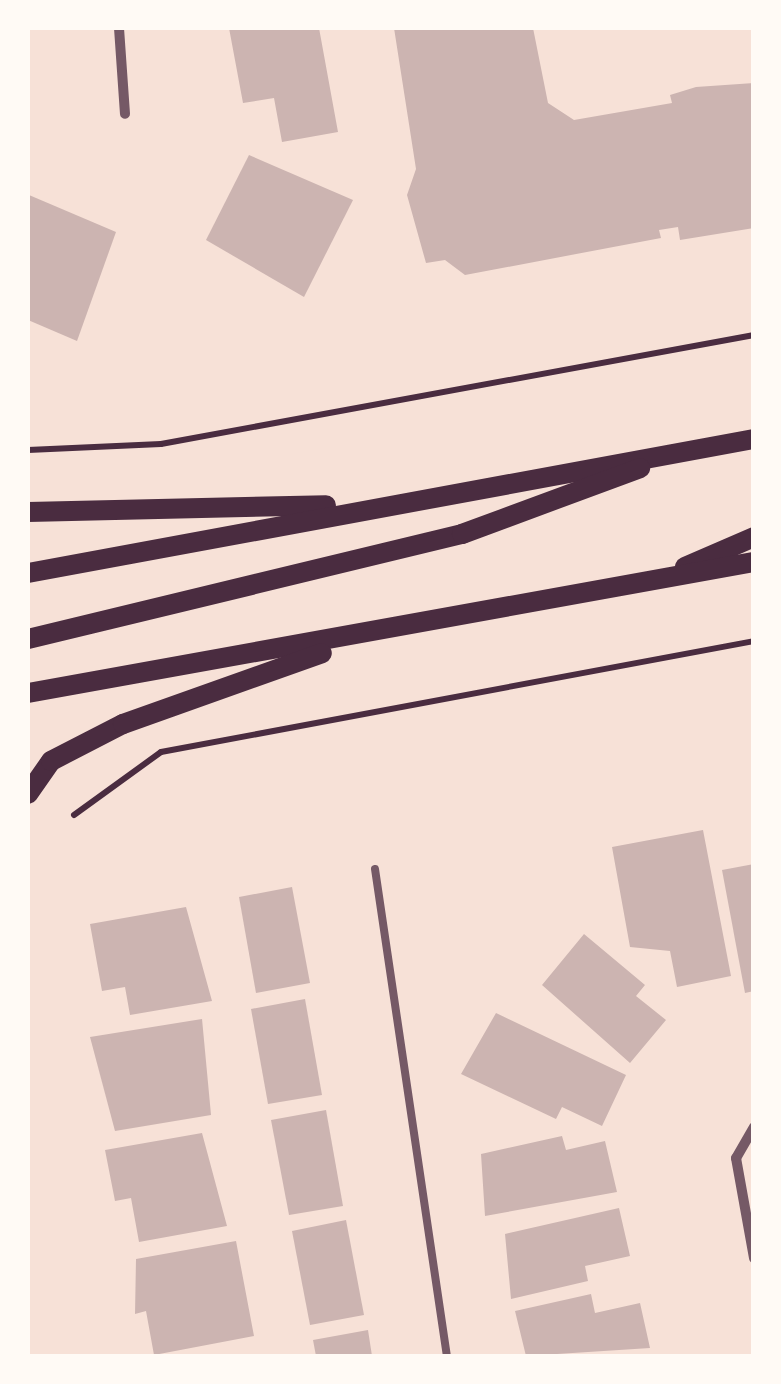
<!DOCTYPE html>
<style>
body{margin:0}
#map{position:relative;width:781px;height:1384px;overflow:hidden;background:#f7e1d7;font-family:Overpass,sans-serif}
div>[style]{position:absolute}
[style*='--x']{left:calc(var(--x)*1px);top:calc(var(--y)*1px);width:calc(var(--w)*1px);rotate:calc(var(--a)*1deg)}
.building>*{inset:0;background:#ccb4b1}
.path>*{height:6px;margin:-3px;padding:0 3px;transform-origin:3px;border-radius:3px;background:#4a2c40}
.service>*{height:8px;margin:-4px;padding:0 4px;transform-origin:4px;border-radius:4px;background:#755966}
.minor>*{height:10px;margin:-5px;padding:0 5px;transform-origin:5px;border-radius:5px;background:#755966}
.secondary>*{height:20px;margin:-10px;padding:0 10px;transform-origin:10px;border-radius:10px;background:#4a2c40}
span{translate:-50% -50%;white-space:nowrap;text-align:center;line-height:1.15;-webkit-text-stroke:8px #fffaf5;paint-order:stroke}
.frame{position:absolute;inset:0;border:30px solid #fffaf5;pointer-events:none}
</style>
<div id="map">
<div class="building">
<i style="clip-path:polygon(229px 28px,319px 28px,338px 132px,282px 142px,274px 98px,243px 103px)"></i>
<i style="clip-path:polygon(394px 28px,533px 28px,548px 103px,574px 120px,672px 103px,670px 95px,696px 87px,754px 83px,754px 228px,680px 240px,678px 227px,659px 230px,661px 238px,465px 275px,445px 260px,426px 263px,407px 195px,416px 169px)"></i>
<i style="clip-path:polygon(249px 155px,353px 200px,304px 297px,206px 240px)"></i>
<i style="clip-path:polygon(29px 195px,116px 232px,77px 341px,28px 320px)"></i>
<i style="clip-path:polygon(703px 830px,731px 976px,677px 987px,670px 951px,630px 947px,612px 847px)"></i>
<i style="clip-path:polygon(754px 864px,754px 991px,745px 993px,722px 870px)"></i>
<i style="clip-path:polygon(292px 887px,310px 983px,256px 993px,239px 897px)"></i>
<i style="clip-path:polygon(186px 907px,212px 1001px,130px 1015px,125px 987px,102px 991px,90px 924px)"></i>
<i style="clip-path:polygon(584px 934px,645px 985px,636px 996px,666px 1020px,630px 1063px,542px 985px)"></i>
<i style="clip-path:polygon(305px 999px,322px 1095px,268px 1104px,251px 1009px)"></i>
<i style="clip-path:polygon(496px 1013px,626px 1075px,602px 1126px,562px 1107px,556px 1119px,461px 1074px)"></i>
<i style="clip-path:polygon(202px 1019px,211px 1115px,115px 1131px,90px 1037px)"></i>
<i style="clip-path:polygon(326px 1110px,343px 1206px,289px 1215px,271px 1120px)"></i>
<i style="clip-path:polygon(202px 1133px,227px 1226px,139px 1242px,131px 1198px,115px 1201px,105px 1150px)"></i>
<i style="clip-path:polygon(562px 1136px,566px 1150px,605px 1141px,617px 1192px,485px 1216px,481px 1154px)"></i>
<i style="clip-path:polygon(619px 1208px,630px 1256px,585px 1266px,588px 1281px,511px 1299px,505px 1234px)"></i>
<i style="clip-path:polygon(346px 1220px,364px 1315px,310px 1325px,292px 1231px)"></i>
<i style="clip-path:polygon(236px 1241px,254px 1336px,154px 1355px,146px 1311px,135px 1314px,136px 1259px)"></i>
<i style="clip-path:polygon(591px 1294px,595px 1313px,640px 1303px,650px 1348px,526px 1356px,515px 1311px)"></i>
<i style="clip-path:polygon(368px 1330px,372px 1356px,316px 1356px,313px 1340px)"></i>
</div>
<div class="path">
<i style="--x:28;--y:450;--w:133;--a:-2.6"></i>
<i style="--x:161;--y:444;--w:603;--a:-10.42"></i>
<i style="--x:74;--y:815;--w:107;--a:-35.9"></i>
<i style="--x:161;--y:752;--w:603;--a:-10.6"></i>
</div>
<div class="service">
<i style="--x:375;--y:869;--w:492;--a:81.6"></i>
</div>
<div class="minor">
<i style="--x:119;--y:28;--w:86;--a:86"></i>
<i style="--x:754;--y:1127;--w:36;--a:120"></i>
<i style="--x:736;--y:1158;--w:102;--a:79.8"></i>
</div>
<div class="secondary">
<i style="--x:28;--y:512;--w:298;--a:-1.3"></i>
<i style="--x:685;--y:567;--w:75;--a:-23.5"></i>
<i style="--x:28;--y:573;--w:738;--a:-10.46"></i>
<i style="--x:28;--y:639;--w:447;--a:-13.6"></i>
<i style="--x:462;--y:534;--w:190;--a:-20.3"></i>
<i style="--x:28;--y:693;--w:738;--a:-10.23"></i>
<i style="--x:28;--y:794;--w:40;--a:-55.1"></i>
<i style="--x:51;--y:761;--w:81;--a:-27.2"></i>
<i style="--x:123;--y:724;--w:211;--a:-19.6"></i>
</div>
<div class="frame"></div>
</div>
